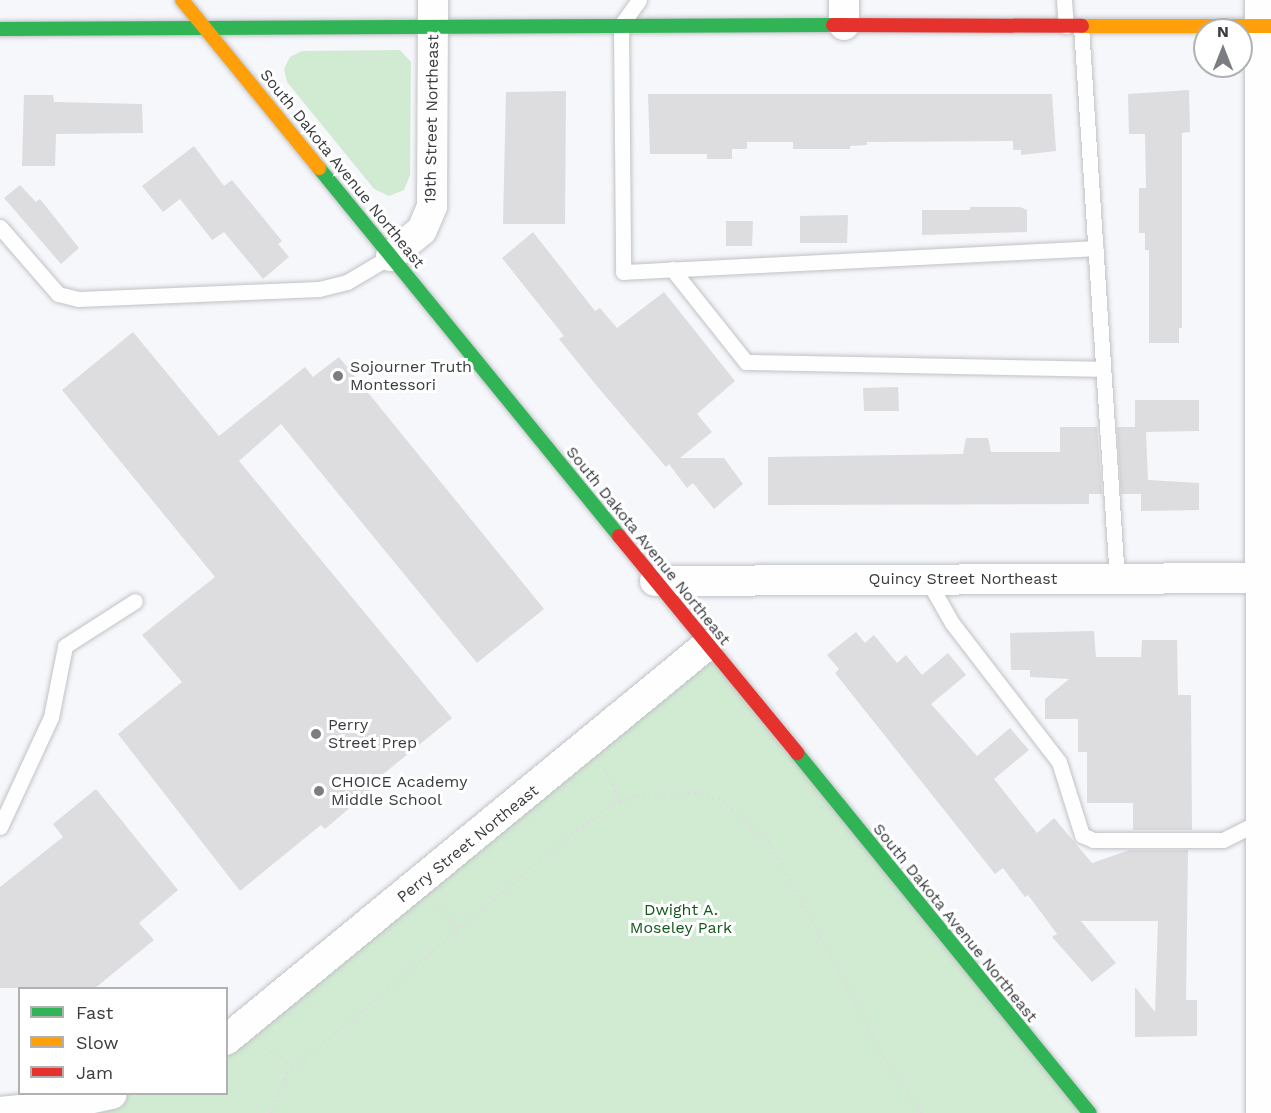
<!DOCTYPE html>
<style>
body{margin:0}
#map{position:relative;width:1271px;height:1113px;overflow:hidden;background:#f5f7fb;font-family:"Work Sans",sans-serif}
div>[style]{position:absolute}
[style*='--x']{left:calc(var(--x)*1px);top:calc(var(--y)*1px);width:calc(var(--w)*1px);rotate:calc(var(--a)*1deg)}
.green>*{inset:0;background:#d1ebd3}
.building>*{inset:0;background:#dddcdf}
.path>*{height:4px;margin-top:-2px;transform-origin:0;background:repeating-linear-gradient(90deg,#dcddde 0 1.5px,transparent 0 6px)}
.roads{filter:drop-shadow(0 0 2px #c1c2c6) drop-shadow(0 0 2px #c1c2c6)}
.lane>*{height:15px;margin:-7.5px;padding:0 7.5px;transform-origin:7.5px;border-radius:7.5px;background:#fefefe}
.street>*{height:30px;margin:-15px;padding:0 15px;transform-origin:15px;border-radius:15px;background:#fefefe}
.fast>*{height:14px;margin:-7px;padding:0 7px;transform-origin:7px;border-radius:7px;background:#30b455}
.slow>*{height:14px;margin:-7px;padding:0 7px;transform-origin:7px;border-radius:7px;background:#ff9f0a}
.jam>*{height:14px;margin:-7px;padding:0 7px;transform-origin:7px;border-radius:7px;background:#e5322d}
.dots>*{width:16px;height:16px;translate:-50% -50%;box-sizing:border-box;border:3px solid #fff;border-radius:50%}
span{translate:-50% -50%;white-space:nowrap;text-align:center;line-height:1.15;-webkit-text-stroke:6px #fff;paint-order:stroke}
.street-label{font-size:16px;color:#3a3c3f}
.poi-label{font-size:16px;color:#3a3c3f}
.left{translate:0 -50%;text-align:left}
.park-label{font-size:16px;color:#13581b}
.legend{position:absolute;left:18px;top:987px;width:210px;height:108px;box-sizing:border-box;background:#fff;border:2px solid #b0b1b2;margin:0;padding:8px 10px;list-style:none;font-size:18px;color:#3a3c3f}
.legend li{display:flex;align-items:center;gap:12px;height:30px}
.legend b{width:30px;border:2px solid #b0b1b2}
.north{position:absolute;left:1193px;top:18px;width:60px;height:60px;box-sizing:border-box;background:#fff;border:2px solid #b0b1b2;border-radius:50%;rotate:0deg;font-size:16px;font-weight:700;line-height:24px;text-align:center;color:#3a3c3f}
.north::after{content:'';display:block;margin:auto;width:21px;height:27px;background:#7b7d81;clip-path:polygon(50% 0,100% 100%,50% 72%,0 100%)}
</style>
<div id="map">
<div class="green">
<i style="clip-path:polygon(400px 50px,411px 62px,410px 175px,404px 190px,389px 196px,374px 189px,287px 82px,284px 69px,290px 57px,302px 51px)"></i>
<i style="clip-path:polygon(707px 645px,1092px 1113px,43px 1113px,108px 1094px,226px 1094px,227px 1039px)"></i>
</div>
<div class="building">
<i style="clip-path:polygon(1189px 90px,1190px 132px,1182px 133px,1182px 328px,1179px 328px,1179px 343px,1149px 343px,1149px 250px,1145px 250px,1145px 233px,1139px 233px,1139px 188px,1146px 188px,1145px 134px,1129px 134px,1128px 94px)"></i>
<i style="clip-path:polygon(566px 91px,565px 224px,503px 224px,506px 92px)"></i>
<i style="clip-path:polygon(648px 94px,1052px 94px,1056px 151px,1021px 155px,1021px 150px,1013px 150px,1013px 141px,867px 142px,867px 145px,850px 146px,850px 149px,793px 149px,793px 142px,747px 142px,747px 149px,732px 149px,732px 159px,707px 159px,707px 154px,650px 154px)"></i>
<i style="clip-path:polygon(24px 95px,53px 95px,54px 102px,142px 104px,143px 133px,56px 134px,55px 166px,22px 166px)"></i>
<i style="clip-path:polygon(194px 146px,224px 186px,232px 180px,282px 241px,278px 244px,289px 257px,263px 279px,224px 232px,212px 240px,180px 199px,163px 212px,142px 186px)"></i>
<i style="clip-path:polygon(20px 185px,36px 202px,40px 199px,79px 248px,61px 264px,4px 198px)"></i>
<i style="clip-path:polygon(970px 207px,1020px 207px,1027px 210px,1027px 232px,922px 235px,922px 210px,970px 210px)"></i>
<i style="clip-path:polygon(848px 215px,847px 243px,800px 243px,800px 216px)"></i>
<i style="clip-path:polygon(726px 221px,753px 221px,752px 246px,726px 246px)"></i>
<i style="clip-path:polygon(533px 232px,595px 311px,600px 308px,617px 328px,664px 292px,735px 381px,697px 414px,712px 432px,680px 458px,724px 458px,743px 484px,714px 509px,693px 483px,687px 488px,669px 464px,666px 467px,596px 385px,559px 339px,564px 336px,502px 258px)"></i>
<i style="clip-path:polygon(133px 332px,219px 436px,305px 367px,313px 377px,339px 357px,544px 609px,477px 663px,281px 424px,239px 461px,452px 718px,371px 784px,374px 787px,325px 829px,321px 825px,240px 891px,118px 734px,182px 682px,142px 635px,215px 577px,62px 390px)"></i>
<i style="clip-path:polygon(898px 387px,899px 411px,864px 411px,863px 388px)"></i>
<i style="clip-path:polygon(1135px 400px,1199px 400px,1199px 431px,1146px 432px,1148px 480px,1199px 483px,1199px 510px,1141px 511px,1141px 494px,1121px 494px,1117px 427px,1135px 427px)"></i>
<i style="clip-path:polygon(1060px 427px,1097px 427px,1102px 494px,1089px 494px,1089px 504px,768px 505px,768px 457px,963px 454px,966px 438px,988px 438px,991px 452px,1060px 452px)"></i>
<i style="clip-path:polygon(1094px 631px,1096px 657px,1141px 657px,1142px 640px,1177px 640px,1178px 695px,1191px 695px,1192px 830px,1133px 830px,1133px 803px,1087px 803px,1087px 752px,1078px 752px,1078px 719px,1045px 719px,1045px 699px,1069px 679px,1030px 677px,1030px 670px,1011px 670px,1010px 633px)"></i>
<i style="clip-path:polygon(856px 632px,865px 643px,874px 635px,897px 663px,906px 655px,922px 675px,948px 653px,966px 675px,931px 704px,977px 756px,1010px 728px,1029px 750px,994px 779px,1037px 833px,1054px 818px,1092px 863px,1130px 850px,1188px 850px,1186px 1000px,1197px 1000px,1197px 1036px,1135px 1037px,1135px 987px,1155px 1012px,1158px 921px,1081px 921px,1116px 963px,1092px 982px,1052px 937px,1057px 934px,1028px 895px,1025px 897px,1003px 868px,995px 874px,835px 673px,839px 669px,827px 655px)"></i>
<i style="clip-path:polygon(96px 789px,178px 890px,139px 923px,154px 940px,95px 988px,0 988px,0 887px,63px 837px,53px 824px)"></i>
</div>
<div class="path">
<i style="--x:605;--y:768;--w:38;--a:65"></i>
<i style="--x:437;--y:904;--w:35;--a:50"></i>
<i style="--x:265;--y:1048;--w:36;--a:32"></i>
<i style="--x:270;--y:1113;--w:43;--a:-66.4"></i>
<i style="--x:287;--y:1074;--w:379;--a:-40.1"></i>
<i style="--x:577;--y:830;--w:38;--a:-35"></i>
<i style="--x:608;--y:808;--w:31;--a:-22"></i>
<i style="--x:637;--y:796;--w:27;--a:-4"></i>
<i style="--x:664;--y:794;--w:31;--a:0"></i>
<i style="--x:695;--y:794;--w:29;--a:14"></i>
<i style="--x:723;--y:801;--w:62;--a:41.7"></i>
<i style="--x:769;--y:842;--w:244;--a:61.9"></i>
<i style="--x:884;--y:1057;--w:68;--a:55.8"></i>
</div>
<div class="roads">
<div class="lane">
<i style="--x:639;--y:0;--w:31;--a:126"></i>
<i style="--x:621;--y:25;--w:247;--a:89.5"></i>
<i style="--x:623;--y:272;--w:473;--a:-2.9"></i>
<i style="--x:1064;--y:0;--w:26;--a:86"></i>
<i style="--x:1081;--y:26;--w:554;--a:86.28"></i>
<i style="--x:0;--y:227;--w:89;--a:49.1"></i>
<i style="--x:58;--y:294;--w:21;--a:14"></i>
<i style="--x:78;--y:299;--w:241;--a:-2.4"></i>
<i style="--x:319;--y:289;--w:29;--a:-14"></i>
<i style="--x:347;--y:282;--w:51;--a:-30.6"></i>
<i style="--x:672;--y:269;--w:119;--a:51.5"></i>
<i style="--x:746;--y:362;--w:357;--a:1.1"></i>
<i style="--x:927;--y:579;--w:51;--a:60.4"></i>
<i style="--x:952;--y:623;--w:175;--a:52.4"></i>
<i style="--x:1059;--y:762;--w:77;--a:72.5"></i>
<i style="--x:1082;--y:835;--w:12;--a:24"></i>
<i style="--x:1093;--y:840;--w:130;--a:0"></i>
<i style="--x:1223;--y:840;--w:42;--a:-26.6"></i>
<i style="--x:0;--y:827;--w:121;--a:-65.1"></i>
<i style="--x:51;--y:717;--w:72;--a:-78.8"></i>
<i style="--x:65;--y:646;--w:83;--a:-32.7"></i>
</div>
<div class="street">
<i style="--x:844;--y:0;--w:25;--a:90"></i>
<i style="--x:1260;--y:0;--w:1113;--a:89.95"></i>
<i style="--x:391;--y:256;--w:40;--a:-40"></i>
<i style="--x:422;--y:230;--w:26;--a:-67"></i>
<i style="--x:432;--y:206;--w:206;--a:-89.7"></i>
<i style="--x:655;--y:581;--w:616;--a:-0.28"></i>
<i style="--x:226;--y:1040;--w:622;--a:-39.39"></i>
<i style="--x:0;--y:1112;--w:50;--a:-5.7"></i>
<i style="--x:50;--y:1107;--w:63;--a:-11.8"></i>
</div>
<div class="fast">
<i style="--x:0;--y:29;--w:833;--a:-0.28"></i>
<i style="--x:319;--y:168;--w:475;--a:50.8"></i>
<i style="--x:797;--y:753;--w:464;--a:50.9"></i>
</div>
<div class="slow">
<i style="--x:182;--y:0;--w:217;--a:50.8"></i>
<i style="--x:1082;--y:26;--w:189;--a:0"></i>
</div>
<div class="jam">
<i style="--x:833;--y:25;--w:249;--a:0.2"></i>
<i style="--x:619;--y:536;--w:281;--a:50.6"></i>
</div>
</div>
<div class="dots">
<i style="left:338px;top:376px;background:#7b7d81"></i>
<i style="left:316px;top:734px;background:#7b7d81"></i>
<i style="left:319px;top:791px;background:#7b7d81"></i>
</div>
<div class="street-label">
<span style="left:432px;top:119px;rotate:-89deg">19th Street Northeast</span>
<span style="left:342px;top:169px;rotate:51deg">South Dakota Avenue Northeast</span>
<span style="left:648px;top:546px;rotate:51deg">South Dakota Avenue Northeast</span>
<span style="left:963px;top:579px">Quincy Street Northeast</span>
<span style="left:468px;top:844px;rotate:-39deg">Perry Street Northeast</span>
<span style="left:955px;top:923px;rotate:51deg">South Dakota Avenue Northeast</span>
</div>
<div class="poi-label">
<span class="left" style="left:350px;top:376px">Sojourner Truth<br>Montessori</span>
<span class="left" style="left:328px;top:734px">Perry<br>Street Prep</span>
<span class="left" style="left:331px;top:791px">CHOICE Academy<br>Middle School</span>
</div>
<div class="park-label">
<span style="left:681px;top:919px">Dwight A.<br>Moseley Park</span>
</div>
<ul class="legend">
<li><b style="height:8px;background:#30b455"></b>Fast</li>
<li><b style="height:8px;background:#ff9f0a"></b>Slow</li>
<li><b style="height:8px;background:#e5322d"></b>Jam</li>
</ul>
<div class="north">N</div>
</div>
